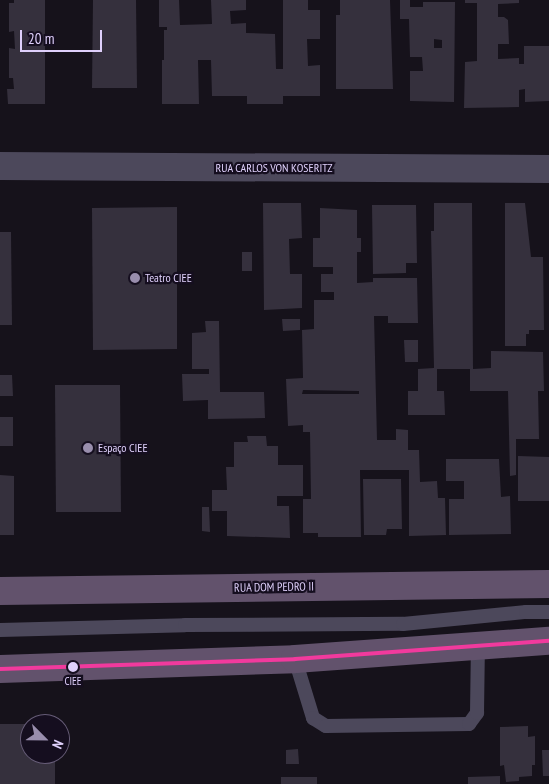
<!DOCTYPE html>
<meta charset="utf-8">
<style>
body{margin:0}
#map{position:relative;width:549px;height:784px;overflow:hidden;background:#16121b;font-family:"PT Sans Narrow",sans-serif}
div>[style]{position:absolute}
[style*='--x']{left:calc(var(--x)*1px);top:calc(var(--y)*1px);width:calc(var(--w)*1px);rotate:calc(var(--a)*1deg)}
.building>*{inset:0;background:#35303d}
.lane>*{height:14px;margin:-7px;padding:0 7px;transform-origin:7px;border-radius:7px;background:#4c485b}
.street>*{height:28px;margin:-14px;padding:0 14px;transform-origin:14px;border-radius:14px;background:#4c485b}
.primary>*{height:28px;margin:-14px;padding:0 14px;transform-origin:14px;border-radius:14px;background:#62526c}
.bus-1>*{height:4px;margin:-2px;padding:0 2px;transform-origin:2px;border-radius:2px;background:#f13a9d}
.dots>*{width:14px;height:14px;translate:-50% -50%;box-sizing:border-box;border:2px solid #150e1f;border-radius:50%}
span{translate:-50% -50%;white-space:nowrap;text-align:center;line-height:1.15;-webkit-text-stroke:4.5px #150e1f;paint-order:stroke}
.bus-label{font-size:11px;color:#dfd0fb}
.street-label{font-size:12px;color:#dfd0fb}
.poi-label{font-size:12px;color:#dfd0fb}
.left{translate:0 -50%;text-align:left}
.north{position:absolute;left:20px;top:714px;width:50px;height:50px;box-sizing:border-box;background:#150e1f;border:1px solid #665c77;border-radius:50%;rotate:113deg;font-size:14px;font-weight:700;line-height:20px;text-align:center;color:#dfd0fb}
.north::after{content:'';display:block;margin:auto;width:18px;height:22px;background:#998ead;clip-path:polygon(50% 0,100% 100%,50% 72%,0 100%)}
.scale{position:absolute;left:20px;top:30px;width:82px;height:22px;box-sizing:border-box;border:2px solid #dfd0fb;border-top:0;padding-left:6px;font-size:15px;line-height:18px;white-space:nowrap;color:#dfd0fb;-webkit-text-stroke:4px #150e1f;paint-order:stroke}
</style>
<div id="map">
<div class="building">
<i style="clip-path:polygon(14px 0,45px 0,45px 104px,8px 104px,7px 89px,14px 89px,13px 78px,9px 78px,9px 48px,15px 49px,14px 31px,9px 32px,9px 3px,14px 3px)"></i>
<i style="clip-path:polygon(93px 0,136px 0,137px 88px,92px 88px)"></i>
<i style="clip-path:polygon(159px 0,179px 0,180px 25px,212px 24px,211px 0,246px 0,246px 10px,230px 11px,231px 24px,246px 23px,246px 33px,275px 34px,276px 69px,283px 69px,283px 0,308px 0,308px 10px,320px 10px,320px 39px,307px 39px,308px 66px,320px 65px,320px 96px,283px 96px,283px 104px,247px 104px,247px 96px,212px 96px,211px 60px,198px 60px,199px 104px,162px 104px,162px 60px,164px 60px,164px 30px,167px 30px,167px 27px,159px 27px)"></i>
<i style="clip-path:polygon(340px 0,390px 0,393px 89px,336px 89px,336px 15px,340px 15px)"></i>
<i style="clip-path:polygon(evenodd,400px 0,410px 0,410px 7px,423px 7px,423px 2px,455px 2px,454px 102px,410px 101px,410px 71px,423px 71px,422px 57px,410px 57px,409px 19px,400px 19px,400px 0,434px 39px,442px 40px,442px 48px,434px 48px,434px 39px)"></i>
<i style="clip-path:polygon(465px 0,519px 0,519px 3px,498px 4px,498px 17px,504px 17px,508px 20px,509px 44px,498px 44px,498px 59px,519px 58px,519px 64px,524px 64px,524px 46px,549px 46px,549px 101px,525px 102px,525px 89px,519px 90px,519px 107px,464px 108px,465px 62px,477px 61px,477px 3px,465px 3px)"></i>
<i style="clip-path:polygon(263px 203px,301px 203px,302px 238px,289px 239px,290px 274px,302px 274px,302px 308px,264px 310px)"></i>
<i style="clip-path:polygon(434px 203px,472px 203px,473px 369px,491px 368px,491px 351px,543px 352px,544px 391px,538px 391px,539px 439px,516px 439px,516px 475px,510px 476px,508px 391px,470px 391px,470px 369px,437px 369px,437px 391px,444px 391px,445px 415px,408px 415px,408px 391px,418px 391px,418px 369px,434px 368px,431px 231px,434px 231px)"></i>
<i style="clip-path:polygon(505px 203px,525px 203px,531px 257px,543px 257px,544px 330px,529px 330px,529px 334px,526px 334px,526px 346px,505px 346px)"></i>
<i style="clip-path:polygon(372px 205px,416px 205px,417px 263px,406px 263px,406px 273px,373px 274px)"></i>
<i style="clip-path:polygon(177px 207px,177px 349px,93px 350px,92px 208px)"></i>
<i style="clip-path:polygon(evenodd,320px 208px,357px 210px,357px 238px,361px 238px,361px 252px,357px 252px,357px 283px,373px 282px,373px 278px,417px 278px,418px 323px,388px 323px,388px 316px,374px 316px,377px 440px,396px 440px,396px 429px,408px 430px,408px 450px,419px 450px,420px 482px,437px 481px,438px 498px,445px 498px,446px 535px,409px 536px,409px 470px,360px 470px,361px 537px,318px 537px,318px 533px,303px 533px,303px 499px,311px 499px,310px 432px,303px 432px,303px 425px,288px 426px,286px 379px,303px 378px,302px 330px,314px 329px,314px 300px,334px 300px,334px 292px,321px 292px,321px 274px,333px 274px,333px 267px,313px 267px,313px 238px,320px 238px,320px 208px,303px 390px,359px 391px,359px 394px,302px 394px,303px 390px)"></i>
<i style="clip-path:polygon(0 232px,11px 232px,12px 325px,0 325px)"></i>
<i style="clip-path:polygon(242px 252px,252px 252px,252px 271px,242px 271px)"></i>
<i style="clip-path:polygon(282px 319px,300px 319px,300px 330px,283px 331px)"></i>
<i style="clip-path:polygon(205px 321px,219px 321px,220px 392px,264px 392px,265px 418px,208px 419px,208px 400px,183px 401px,182px 374px,209px 374px,209px 369px,192px 369px,192px 333px,206px 332px)"></i>
<i style="clip-path:polygon(404px 340px,418px 340px,418px 362px,405px 362px)"></i>
<i style="clip-path:polygon(0 375px,12px 375px,13px 396px,0 396px)"></i>
<i style="clip-path:polygon(55px 385px,120px 385px,121px 512px,56px 512px)"></i>
<i style="clip-path:polygon(0 417px,13px 417px,13px 446px,0 446px)"></i>
<i style="clip-path:polygon(247px 436px,266px 436px,267px 446px,278px 446px,278px 465px,303px 465px,303px 496px,277px 496px,277px 506px,289px 506px,290px 538px,227px 536px,227px 511px,212px 511px,212px 490px,227px 490px,226px 467px,234px 467px,234px 442px,248px 442px)"></i>
<i style="clip-path:polygon(518px 456px,549px 457px,549px 501px,518px 501px)"></i>
<i style="clip-path:polygon(446px 459px,499px 459px,501px 497px,510px 496px,511px 534px,449px 535px,449px 499px,464px 499px,464px 481px,446px 481px)"></i>
<i style="clip-path:polygon(0 475px,14px 476px,14px 535px,0 535px)"></i>
<i style="clip-path:polygon(363px 479px,401px 479px,402px 529px,387px 529px,386px 535px,364px 535px)"></i>
<i style="clip-path:polygon(202px 507px,209px 507px,210px 532px,202px 531px)"></i>
<i style="clip-path:polygon(0 724px,30px 724px,30px 754px,55px 754px,55px 784px,0 784px)"></i>
<i style="clip-path:polygon(528px 726px,528px 737px,535px 736px,535px 765px,532px 765px,532px 776px,519px 777px,519px 781px,506px 782px,504px 765px,500px 766px,500px 727px)"></i>
<i style="clip-path:polygon(298px 749px,299px 764px,286px 764px,286px 750px)"></i>
<i style="clip-path:polygon(542px 750px,549px 750px,549px 776px,543px 776px)"></i>
<i style="clip-path:polygon(500px 776px,500px 784px,468px 784px,468px 777px)"></i>
<i style="clip-path:polygon(281px 777px,317px 777px,317px 784px,281px 784px)"></i>
</div>
<div class="lane">
<i style="--x:0;--y:630;--w:185;--a:-1.5"></i>
<i style="--x:185;--y:625;--w:218;--a:-0.3"></i>
<i style="--x:403;--y:624;--w:124;--a:-5.6"></i>
<i style="--x:526;--y:612;--w:23;--a:0"></i>
<i style="--x:295;--y:659;--w:62;--a:73"></i>
<i style="--x:313;--y:718;--w:15;--a:32"></i>
<i style="--x:326;--y:726;--w:143;--a:-0.8"></i>
<i style="--x:469;--y:724;--w:14;--a:-54"></i>
<i style="--x:477;--y:713;--w:69;--a:-89.2"></i>
</div>
<div class="street">
<i style="--x:0;--y:166;--w:549;--a:0.31"></i>
</div>
<div class="primary">
<i style="--x:0;--y:591;--w:549;--a:-0.73"></i>
<i style="--x:0;--y:669;--w:295;--a:-1.9"></i>
<i style="--x:295;--y:659;--w:255;--a:-4.1"></i>
</div>
<div class="bus-1">
<i style="--x:0;--y:669;--w:295;--a:-1.9"></i>
<i style="--x:295;--y:659;--w:255;--a:-4.1"></i>
</div>
<div class="dots">
<i style="left:135px;top:278px;background:#998ead"></i>
<i style="left:88px;top:448px;background:#998ead"></i>
<i style="left:73px;top:667px;background:#dfd0fb"></i>
</div>
<div class="bus-label">
<span style="left:73px;top:681px">CIEE</span>
</div>
<div class="street-label">
<span style="left:274px;top:168px">RUA CARLOS VON KOSERITZ</span>
<span style="left:274px;top:587px;rotate:-1deg">RUA DOM PEDRO II</span>
</div>
<div class="poi-label">
<span class="left" style="left:145px;top:278px">Teatro CIEE</span>
<span class="left" style="left:98px;top:448px">Espaço CIEE</span>
</div>
<div class="north">N</div>
<div class="scale">20 m</div>
</div>
